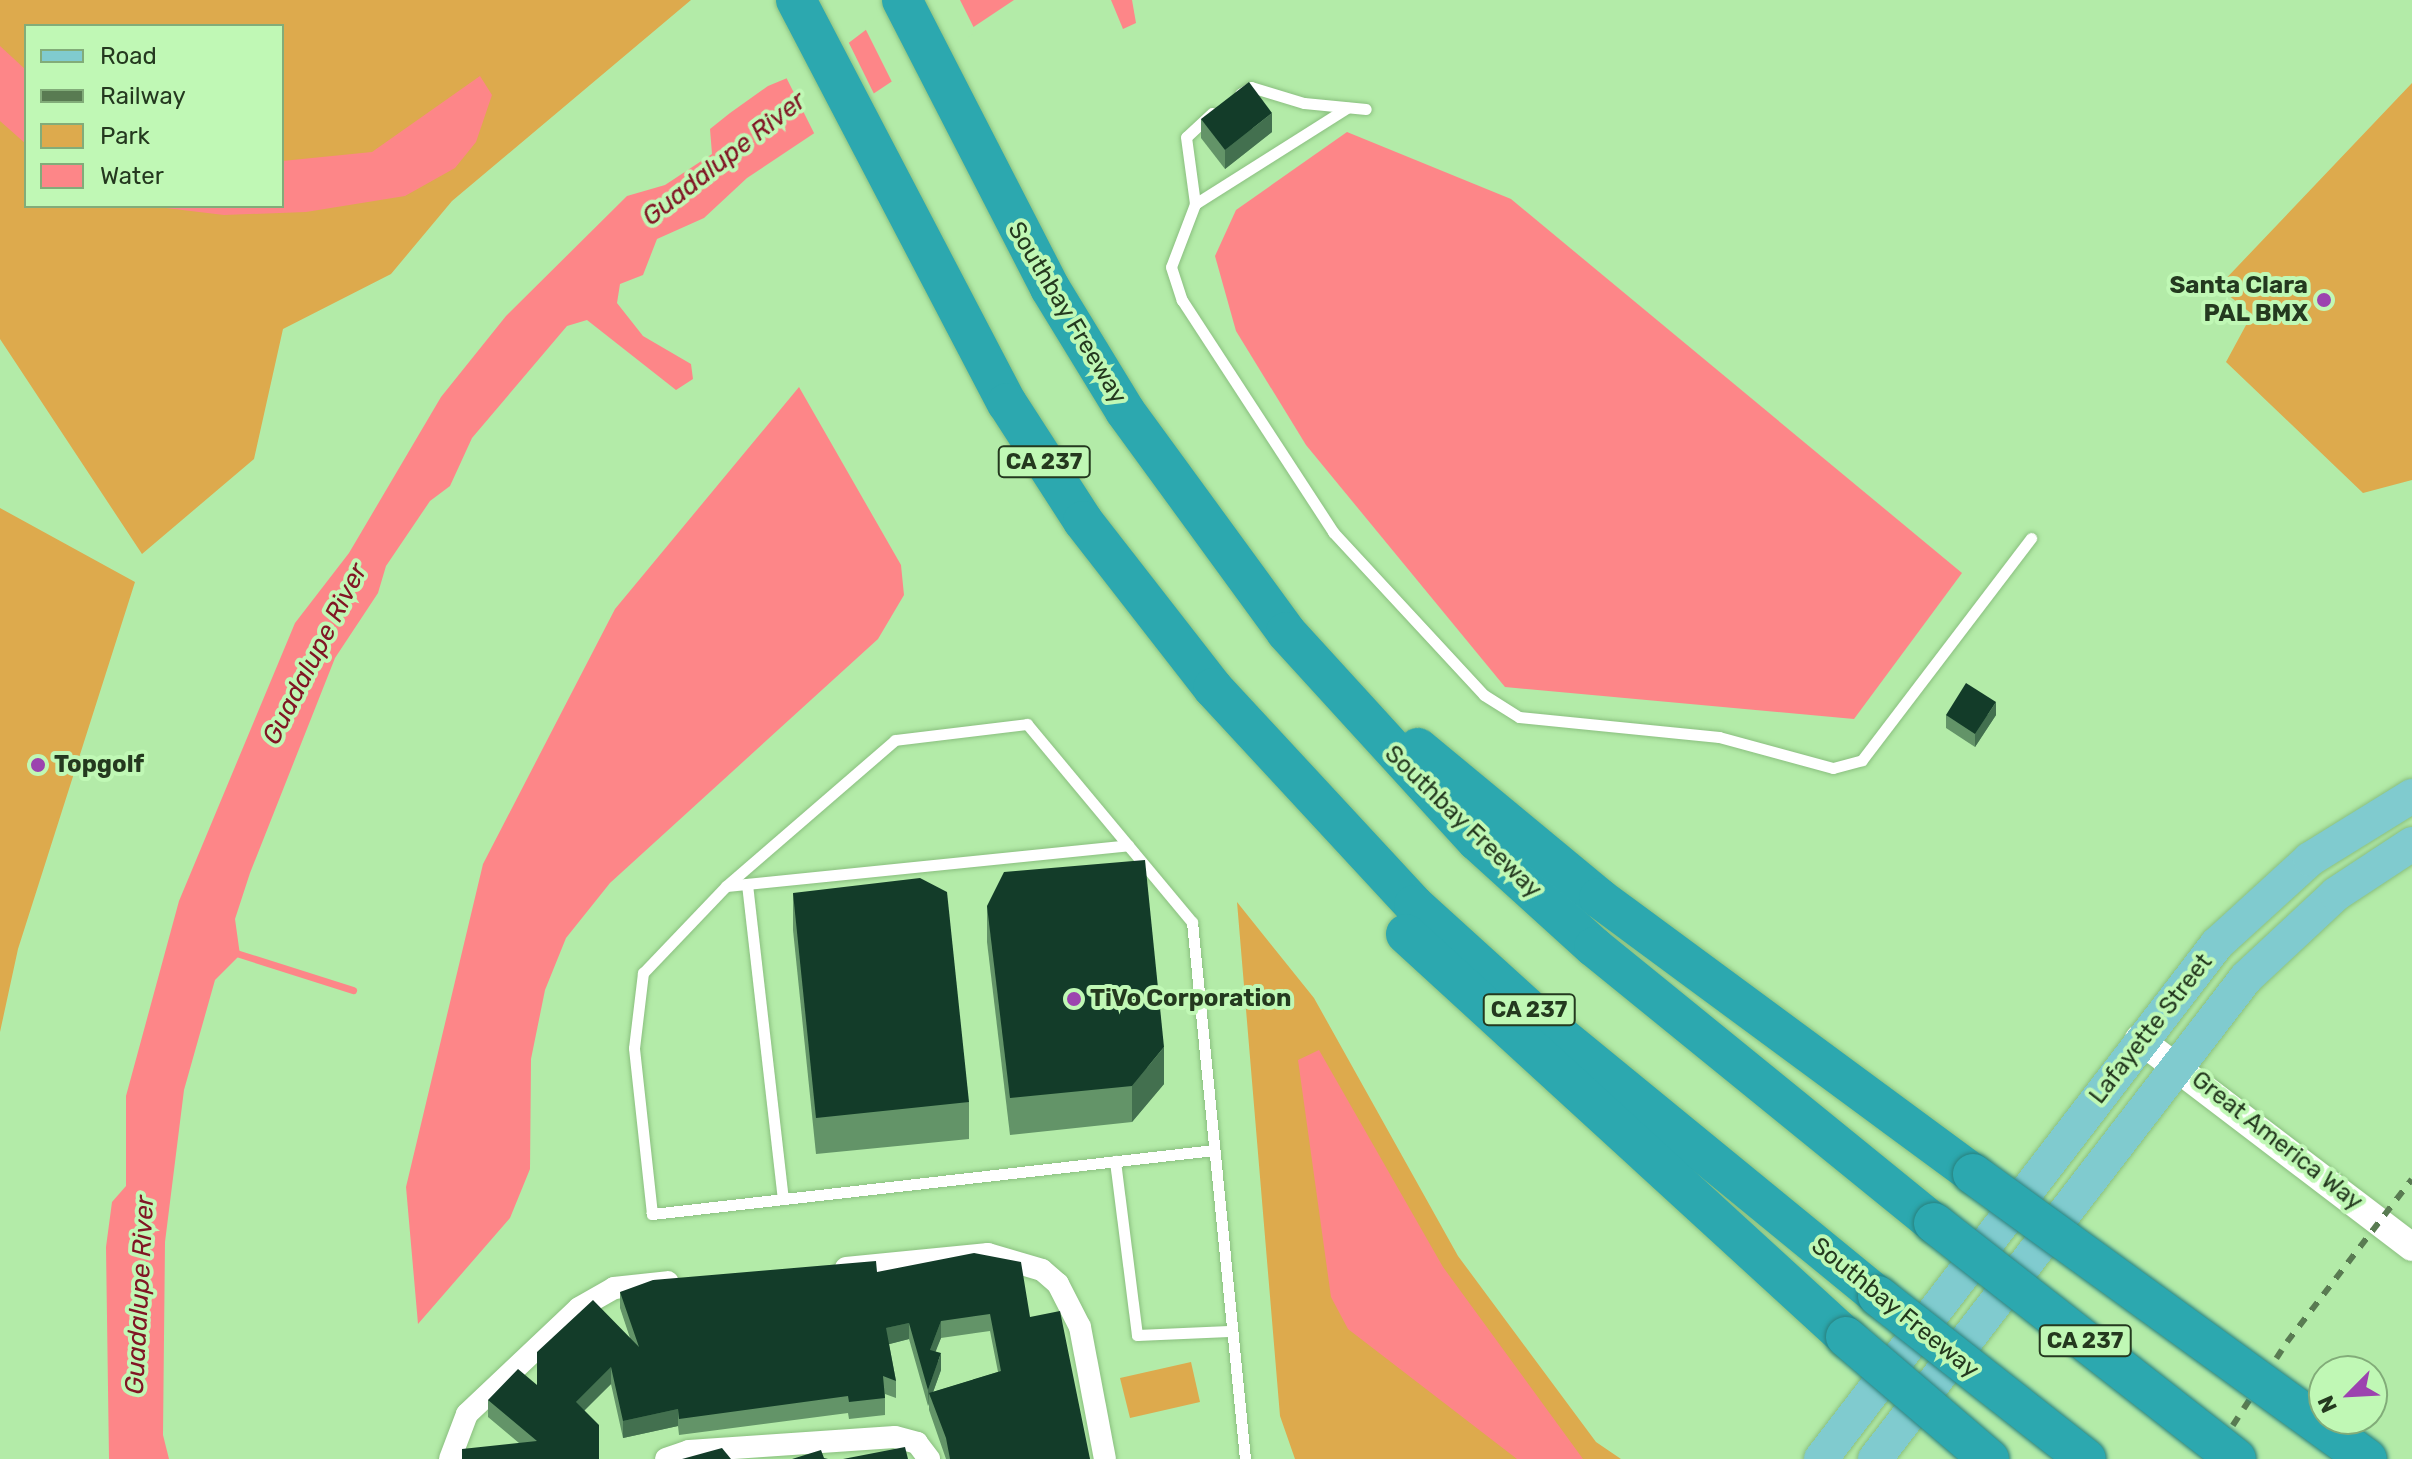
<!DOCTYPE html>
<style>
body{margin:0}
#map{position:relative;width:2412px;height:1459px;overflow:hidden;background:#b3eba8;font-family:Rubik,sans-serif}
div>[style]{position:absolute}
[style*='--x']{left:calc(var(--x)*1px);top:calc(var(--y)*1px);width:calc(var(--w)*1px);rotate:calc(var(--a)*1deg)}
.green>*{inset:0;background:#ddaa4d}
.water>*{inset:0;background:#fd8688}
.pier>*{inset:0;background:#b3eba8}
.stream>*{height:7px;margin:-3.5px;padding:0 3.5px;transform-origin:3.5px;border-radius:3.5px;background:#fd8688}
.roads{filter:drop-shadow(0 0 2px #8abf7f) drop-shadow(0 0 2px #8abf7f)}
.service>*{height:11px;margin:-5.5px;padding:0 5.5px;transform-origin:5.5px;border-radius:5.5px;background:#fff}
.minor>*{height:22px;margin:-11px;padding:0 11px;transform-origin:11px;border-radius:11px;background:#fff}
.tertiary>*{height:28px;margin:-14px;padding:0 14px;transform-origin:14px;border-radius:14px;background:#fff}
.primary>*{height:34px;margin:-17px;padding:0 17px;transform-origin:17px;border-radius:17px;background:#80cbcf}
.motorway>*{height:40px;margin:-20px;padding:0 20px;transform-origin:20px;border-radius:20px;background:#2ca8af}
.rail>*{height:6px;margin-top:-3px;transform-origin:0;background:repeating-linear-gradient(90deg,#597b52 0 10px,transparent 0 20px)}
.bridges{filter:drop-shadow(0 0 2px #29817d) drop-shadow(0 0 2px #29817d)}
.motorway-bridge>*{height:40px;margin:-20px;padding:0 20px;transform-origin:20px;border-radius:20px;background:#2ca8af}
.wall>*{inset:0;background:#639468}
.shaded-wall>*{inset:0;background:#43704f}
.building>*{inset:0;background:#133c29}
.dots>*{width:22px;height:22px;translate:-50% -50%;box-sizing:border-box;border:4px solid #c0f8b5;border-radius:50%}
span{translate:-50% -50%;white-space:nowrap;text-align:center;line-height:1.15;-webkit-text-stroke:8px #c0f8b5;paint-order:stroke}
.shield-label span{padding:2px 6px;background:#c0f8b5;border:2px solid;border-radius:6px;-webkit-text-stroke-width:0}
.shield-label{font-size:22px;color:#24391f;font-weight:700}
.poi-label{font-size:24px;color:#24391f;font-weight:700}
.right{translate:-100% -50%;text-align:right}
.left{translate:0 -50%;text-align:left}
.street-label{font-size:24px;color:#24391f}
.water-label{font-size:26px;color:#801624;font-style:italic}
.legend{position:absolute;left:24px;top:24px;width:260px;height:184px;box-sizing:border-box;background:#c0f8b5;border:2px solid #82ac79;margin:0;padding:10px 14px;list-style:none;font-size:24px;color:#24391f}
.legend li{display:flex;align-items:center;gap:16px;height:40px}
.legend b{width:40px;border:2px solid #82ac79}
.north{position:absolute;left:2308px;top:1355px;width:80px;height:80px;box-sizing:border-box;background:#c0f8b5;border:2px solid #82ac79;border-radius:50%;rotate:246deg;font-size:22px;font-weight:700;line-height:32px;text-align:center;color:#24391f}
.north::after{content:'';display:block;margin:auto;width:28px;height:36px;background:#9c43af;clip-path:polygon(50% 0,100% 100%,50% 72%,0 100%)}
</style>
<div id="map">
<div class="green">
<i style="clip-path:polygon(evenodd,0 0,691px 0,452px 201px,391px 274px,283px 329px,254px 459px,142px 554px,0 339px,0 0,26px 26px,282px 26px,282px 206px,26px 206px,26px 26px)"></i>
<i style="clip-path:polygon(2412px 83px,2412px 480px,2363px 493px,2226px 362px,2252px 314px,2218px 287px)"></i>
<i style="clip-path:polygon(0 508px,135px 582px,18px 949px,0 1032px)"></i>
<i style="clip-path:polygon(1237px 902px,1314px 998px,1458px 1256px,1596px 1442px,1621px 1459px,1295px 1459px,1280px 1416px)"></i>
<i style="clip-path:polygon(1191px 1362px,1200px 1402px,1130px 1418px,1120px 1378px)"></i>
</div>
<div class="water">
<i style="clip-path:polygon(905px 0,1014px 0,747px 178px,704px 218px,657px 239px,643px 275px,620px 284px,617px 303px,643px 336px,691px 364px,693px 379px,676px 390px,587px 320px,567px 326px,472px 438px,450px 486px,430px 501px,386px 566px,378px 593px,335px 658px,250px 873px,235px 919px,240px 955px,215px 980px,184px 1090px,165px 1242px,163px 1435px,169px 1459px,109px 1459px,106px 1247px,112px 1202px,126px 1186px,126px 1096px,179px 901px,295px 623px,349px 553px,441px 397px,506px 316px,627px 196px,665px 185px,712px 154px,710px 129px,730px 113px,768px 86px,821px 64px)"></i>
<i style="clip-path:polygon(1111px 0,1132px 0,1136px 23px,1123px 29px)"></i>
<i style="clip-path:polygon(0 46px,26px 70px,26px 144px,0 121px)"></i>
<i style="clip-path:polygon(480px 76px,492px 95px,476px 142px,455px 168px,405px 196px,306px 212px,224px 215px,149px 206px,282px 206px,282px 161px,372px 152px)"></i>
<i style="clip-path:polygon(1347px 132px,1511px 199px,1962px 573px,1854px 719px,1505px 687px,1306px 445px,1236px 331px,1215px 256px,1236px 210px)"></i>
<i style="clip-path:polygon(799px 387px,901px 565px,904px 595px,878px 639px,610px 883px,566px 938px,545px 990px,531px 1059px,530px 1169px,510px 1218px,418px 1324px,406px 1187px,483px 864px,615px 609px)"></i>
<i style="clip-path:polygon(1319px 1050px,1443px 1267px,1583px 1459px,1517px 1459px,1348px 1329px,1331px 1297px,1298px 1060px)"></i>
</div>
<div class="pier">
<i style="clip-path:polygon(899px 0,960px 0,976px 32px,894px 86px,864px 26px)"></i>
<i style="clip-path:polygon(847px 39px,876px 98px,816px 137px,785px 75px)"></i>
</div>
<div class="stream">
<i style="--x:233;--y:952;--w:126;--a:17.6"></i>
</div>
<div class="roads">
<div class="service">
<i style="--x:1240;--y:94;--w:13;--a:-32"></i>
<i style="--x:1251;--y:87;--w:55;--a:16.8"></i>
<i style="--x:1304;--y:103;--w:62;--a:5.5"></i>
<i style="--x:1212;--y:113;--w:35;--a:137"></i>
<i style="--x:1186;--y:137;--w:68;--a:82.3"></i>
<i style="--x:1195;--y:204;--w:67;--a:110.9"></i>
<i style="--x:1171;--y:267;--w:35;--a:72"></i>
<i style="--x:1182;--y:300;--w:277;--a:56.9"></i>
<i style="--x:1333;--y:532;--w:222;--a:47.2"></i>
<i style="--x:1484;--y:695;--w:41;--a:32.2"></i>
<i style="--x:1519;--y:717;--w:201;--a:5.7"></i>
<i style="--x:1719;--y:737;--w:118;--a:15.2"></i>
<i style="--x:1833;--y:768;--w:30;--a:-15"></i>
<i style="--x:1862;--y:760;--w:279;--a:-52.7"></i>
<i style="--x:1195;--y:204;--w:180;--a:-32.3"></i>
<i style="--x:747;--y:884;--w:317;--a:83.5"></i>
<i style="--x:727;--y:886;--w:403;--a:-5.8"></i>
<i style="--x:1214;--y:1150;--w:566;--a:173.5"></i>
<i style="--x:652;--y:1214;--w:167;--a:-96.2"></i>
<i style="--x:634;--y:1048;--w:76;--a:-83.2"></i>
<i style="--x:643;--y:973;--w:120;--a:-46.3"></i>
<i style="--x:726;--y:886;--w:223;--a:-40.8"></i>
<i style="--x:895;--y:740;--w:133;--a:-6.9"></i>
<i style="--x:1027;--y:724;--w:258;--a:50.2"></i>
<i style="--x:1192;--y:922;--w:540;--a:84.36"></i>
<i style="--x:1115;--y:1161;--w:175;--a:82.8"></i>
<i style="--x:1137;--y:1335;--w:92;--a:-2.5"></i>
</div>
<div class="minor">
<i style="--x:846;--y:1268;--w:143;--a:-5.6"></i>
<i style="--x:988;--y:1254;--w:56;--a:16.5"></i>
<i style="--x:1042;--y:1270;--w:21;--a:41"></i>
<i style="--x:1058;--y:1284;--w:48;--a:62.9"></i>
<i style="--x:1080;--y:1327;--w:134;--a:79.3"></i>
<i style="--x:450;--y:1459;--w:48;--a:-69.3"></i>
<i style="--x:467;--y:1414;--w:154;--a:-43.4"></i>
<i style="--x:579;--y:1308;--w:40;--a:-29.7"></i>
<i style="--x:614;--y:1288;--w:54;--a:-6.3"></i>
<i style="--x:666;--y:1459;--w:24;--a:-19"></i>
<i style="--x:689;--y:1451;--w:206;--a:-3.9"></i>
<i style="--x:895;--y:1437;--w:23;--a:15"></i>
<i style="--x:917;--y:1443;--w:20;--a:53"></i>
</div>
<div class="tertiary">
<i style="--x:2139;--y:1039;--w:343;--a:37.3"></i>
</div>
<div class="primary">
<i style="--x:1821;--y:1459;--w:650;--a:-52.44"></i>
<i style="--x:2217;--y:944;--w:126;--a:-42.4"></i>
<i style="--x:2310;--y:859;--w:120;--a:-31.7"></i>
<i style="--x:1875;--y:1459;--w:607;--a:-52.36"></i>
<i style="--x:2246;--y:978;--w:123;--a:-43"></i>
<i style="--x:2336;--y:894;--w:91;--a:-33.3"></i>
</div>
<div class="motorway">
<i style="--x:796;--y:0;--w:455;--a:62.4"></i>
<i style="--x:1007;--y:403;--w:140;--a:57.2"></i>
<i style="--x:1083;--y:521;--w:212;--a:52.1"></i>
<i style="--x:1213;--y:688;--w:296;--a:47.2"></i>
<i style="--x:1414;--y:905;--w:173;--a:42.2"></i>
<i style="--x:1542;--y:1021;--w:434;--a:39.3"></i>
<i style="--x:902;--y:0;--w:324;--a:62.8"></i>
<i style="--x:1050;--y:288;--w:144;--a:58.6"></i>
<i style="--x:1125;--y:411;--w:273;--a:53.9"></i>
<i style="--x:1286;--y:632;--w:283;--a:47.6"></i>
<i style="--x:1477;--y:841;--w:158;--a:42.2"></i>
<i style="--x:1594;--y:947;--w:438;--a:39.1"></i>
<i style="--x:1418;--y:748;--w:235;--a:39.6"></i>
<i style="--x:1599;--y:898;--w:465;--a:36.4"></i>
<i style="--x:1406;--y:934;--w:597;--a:42.49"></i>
</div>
</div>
<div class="rail">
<i style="--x:2211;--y:1459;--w:140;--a:-57"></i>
<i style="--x:2287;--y:1342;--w:205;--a:-52.5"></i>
</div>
<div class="bridges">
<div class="motorway-bridge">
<i style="--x:1973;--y:1174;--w:486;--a:35.9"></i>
<i style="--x:1934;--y:1223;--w:383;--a:38"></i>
<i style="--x:1878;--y:1296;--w:264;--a:38.1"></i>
<i style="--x:1846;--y:1337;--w:188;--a:40.5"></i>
</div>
</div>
<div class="wall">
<i style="clip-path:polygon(1201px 119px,1272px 132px,1225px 169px,1201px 138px)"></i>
<i style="clip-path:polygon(1946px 715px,1996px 715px,1975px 747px,1946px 728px)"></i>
<i style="clip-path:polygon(793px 893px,969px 1102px,969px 1139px,816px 1154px,793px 930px)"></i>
<i style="clip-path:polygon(987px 906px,1164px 1084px,1132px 1122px,1010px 1135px,987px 942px)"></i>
<i style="clip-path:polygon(evenodd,877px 1272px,1030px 1317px,1090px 1459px,946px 1459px,929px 1410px,929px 1404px,928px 1406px,909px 1339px,889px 1344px,896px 1381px,896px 1398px,885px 1394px,885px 1415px,849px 1419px,848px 1413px,679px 1435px,678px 1426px,623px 1438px,611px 1384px,584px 1410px,599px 1459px,519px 1443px,488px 1417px,488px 1400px,537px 1385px,630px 1338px,620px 1308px,620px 1292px,877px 1272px,990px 1331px,998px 1372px,933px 1392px,941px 1370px,935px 1351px,941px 1338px,990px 1331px)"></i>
</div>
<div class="shaded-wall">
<i style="clip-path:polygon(1272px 113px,1272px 132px,1225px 169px,1225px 150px)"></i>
<i style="clip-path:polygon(1996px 702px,1996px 715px,1975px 747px,1975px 734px)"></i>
<i style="clip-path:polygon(1164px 1047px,1164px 1084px,1132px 1122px,1132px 1086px)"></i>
<i style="clip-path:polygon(941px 1321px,941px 1338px,930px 1366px,930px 1350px)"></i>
<i style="clip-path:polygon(909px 1323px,909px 1339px,886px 1345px,886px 1328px)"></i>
<i style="clip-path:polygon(941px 1353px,941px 1370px,931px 1398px,929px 1393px,928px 1406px,928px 1390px)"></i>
<i style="clip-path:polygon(611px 1367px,611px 1384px,576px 1419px,576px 1402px)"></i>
<i style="clip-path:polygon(678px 1409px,678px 1426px,623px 1438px,623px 1421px)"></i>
</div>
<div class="building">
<i style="clip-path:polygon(1249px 82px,1272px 113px,1225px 150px,1201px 119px)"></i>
<i style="clip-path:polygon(1966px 683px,1996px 702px,1975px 734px,1946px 715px)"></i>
<i style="clip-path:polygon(1145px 860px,1164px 1047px,1132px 1086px,1010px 1098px,987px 906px,1004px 872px)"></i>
<i style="clip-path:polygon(920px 878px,947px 892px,969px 1102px,816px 1118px,793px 893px)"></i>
<i style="clip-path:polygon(974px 1253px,1021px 1262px,1030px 1317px,1060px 1311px,1090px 1459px,950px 1459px,946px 1438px,929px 1393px,1001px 1371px,990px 1314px,941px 1321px,930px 1350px,941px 1353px,928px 1390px,909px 1323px,886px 1328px,896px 1381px,883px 1376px,885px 1398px,849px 1402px,848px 1396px,679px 1419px,678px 1409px,623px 1421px,611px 1367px,576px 1402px,599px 1425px,599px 1459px,462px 1459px,462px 1449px,537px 1441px,488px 1400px,518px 1369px,537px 1385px,537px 1352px,593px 1300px,639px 1347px,620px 1292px,653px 1280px,876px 1261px,877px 1272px)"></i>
<i style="clip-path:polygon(905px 1447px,908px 1459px,843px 1459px)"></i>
<i style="clip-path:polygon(722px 1448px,731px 1459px,682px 1459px)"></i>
<i style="clip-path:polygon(821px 1450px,824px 1458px,828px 1459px,792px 1459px)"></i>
</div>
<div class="dots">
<i style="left:2324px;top:300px;background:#9c43af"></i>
<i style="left:38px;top:765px;background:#9c43af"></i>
<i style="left:1074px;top:999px;background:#9c43af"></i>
</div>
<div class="shield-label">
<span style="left:1044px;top:462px">CA 237</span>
<span style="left:1529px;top:1010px">CA 237</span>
<span style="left:2085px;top:1341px">CA 237</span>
</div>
<div class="poi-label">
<span class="right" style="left:2308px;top:300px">Santa Clara<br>PAL BMX</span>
<span class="left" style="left:54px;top:765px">Topgolf</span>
<span class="left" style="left:1090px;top:999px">TiVo Corporation</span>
</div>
<div class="street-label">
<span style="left:1067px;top:313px;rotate:59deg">Southbay Freeway</span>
<span style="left:1463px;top:822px;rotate:44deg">Southbay Freeway</span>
<span style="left:2151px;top:1029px;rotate:-52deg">Lafayette Street</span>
<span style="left:2277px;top:1141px;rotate:38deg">Great America Way</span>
<span style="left:1895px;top:1308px;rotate:39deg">Southbay Freeway</span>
</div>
<div class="water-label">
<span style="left:724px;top:159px;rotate:-38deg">Guadalupe River</span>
<span style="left:315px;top:654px;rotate:-63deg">Guadalupe River</span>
<span style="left:140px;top:1295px;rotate:-87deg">Guadalupe River</span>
</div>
<ul class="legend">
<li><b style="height:10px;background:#80cbcf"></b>Road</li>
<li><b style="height:10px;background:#597b52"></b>Railway</li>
<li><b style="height:22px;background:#ddaa4d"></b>Park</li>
<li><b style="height:22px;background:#fd8688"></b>Water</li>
</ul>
<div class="north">N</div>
</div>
